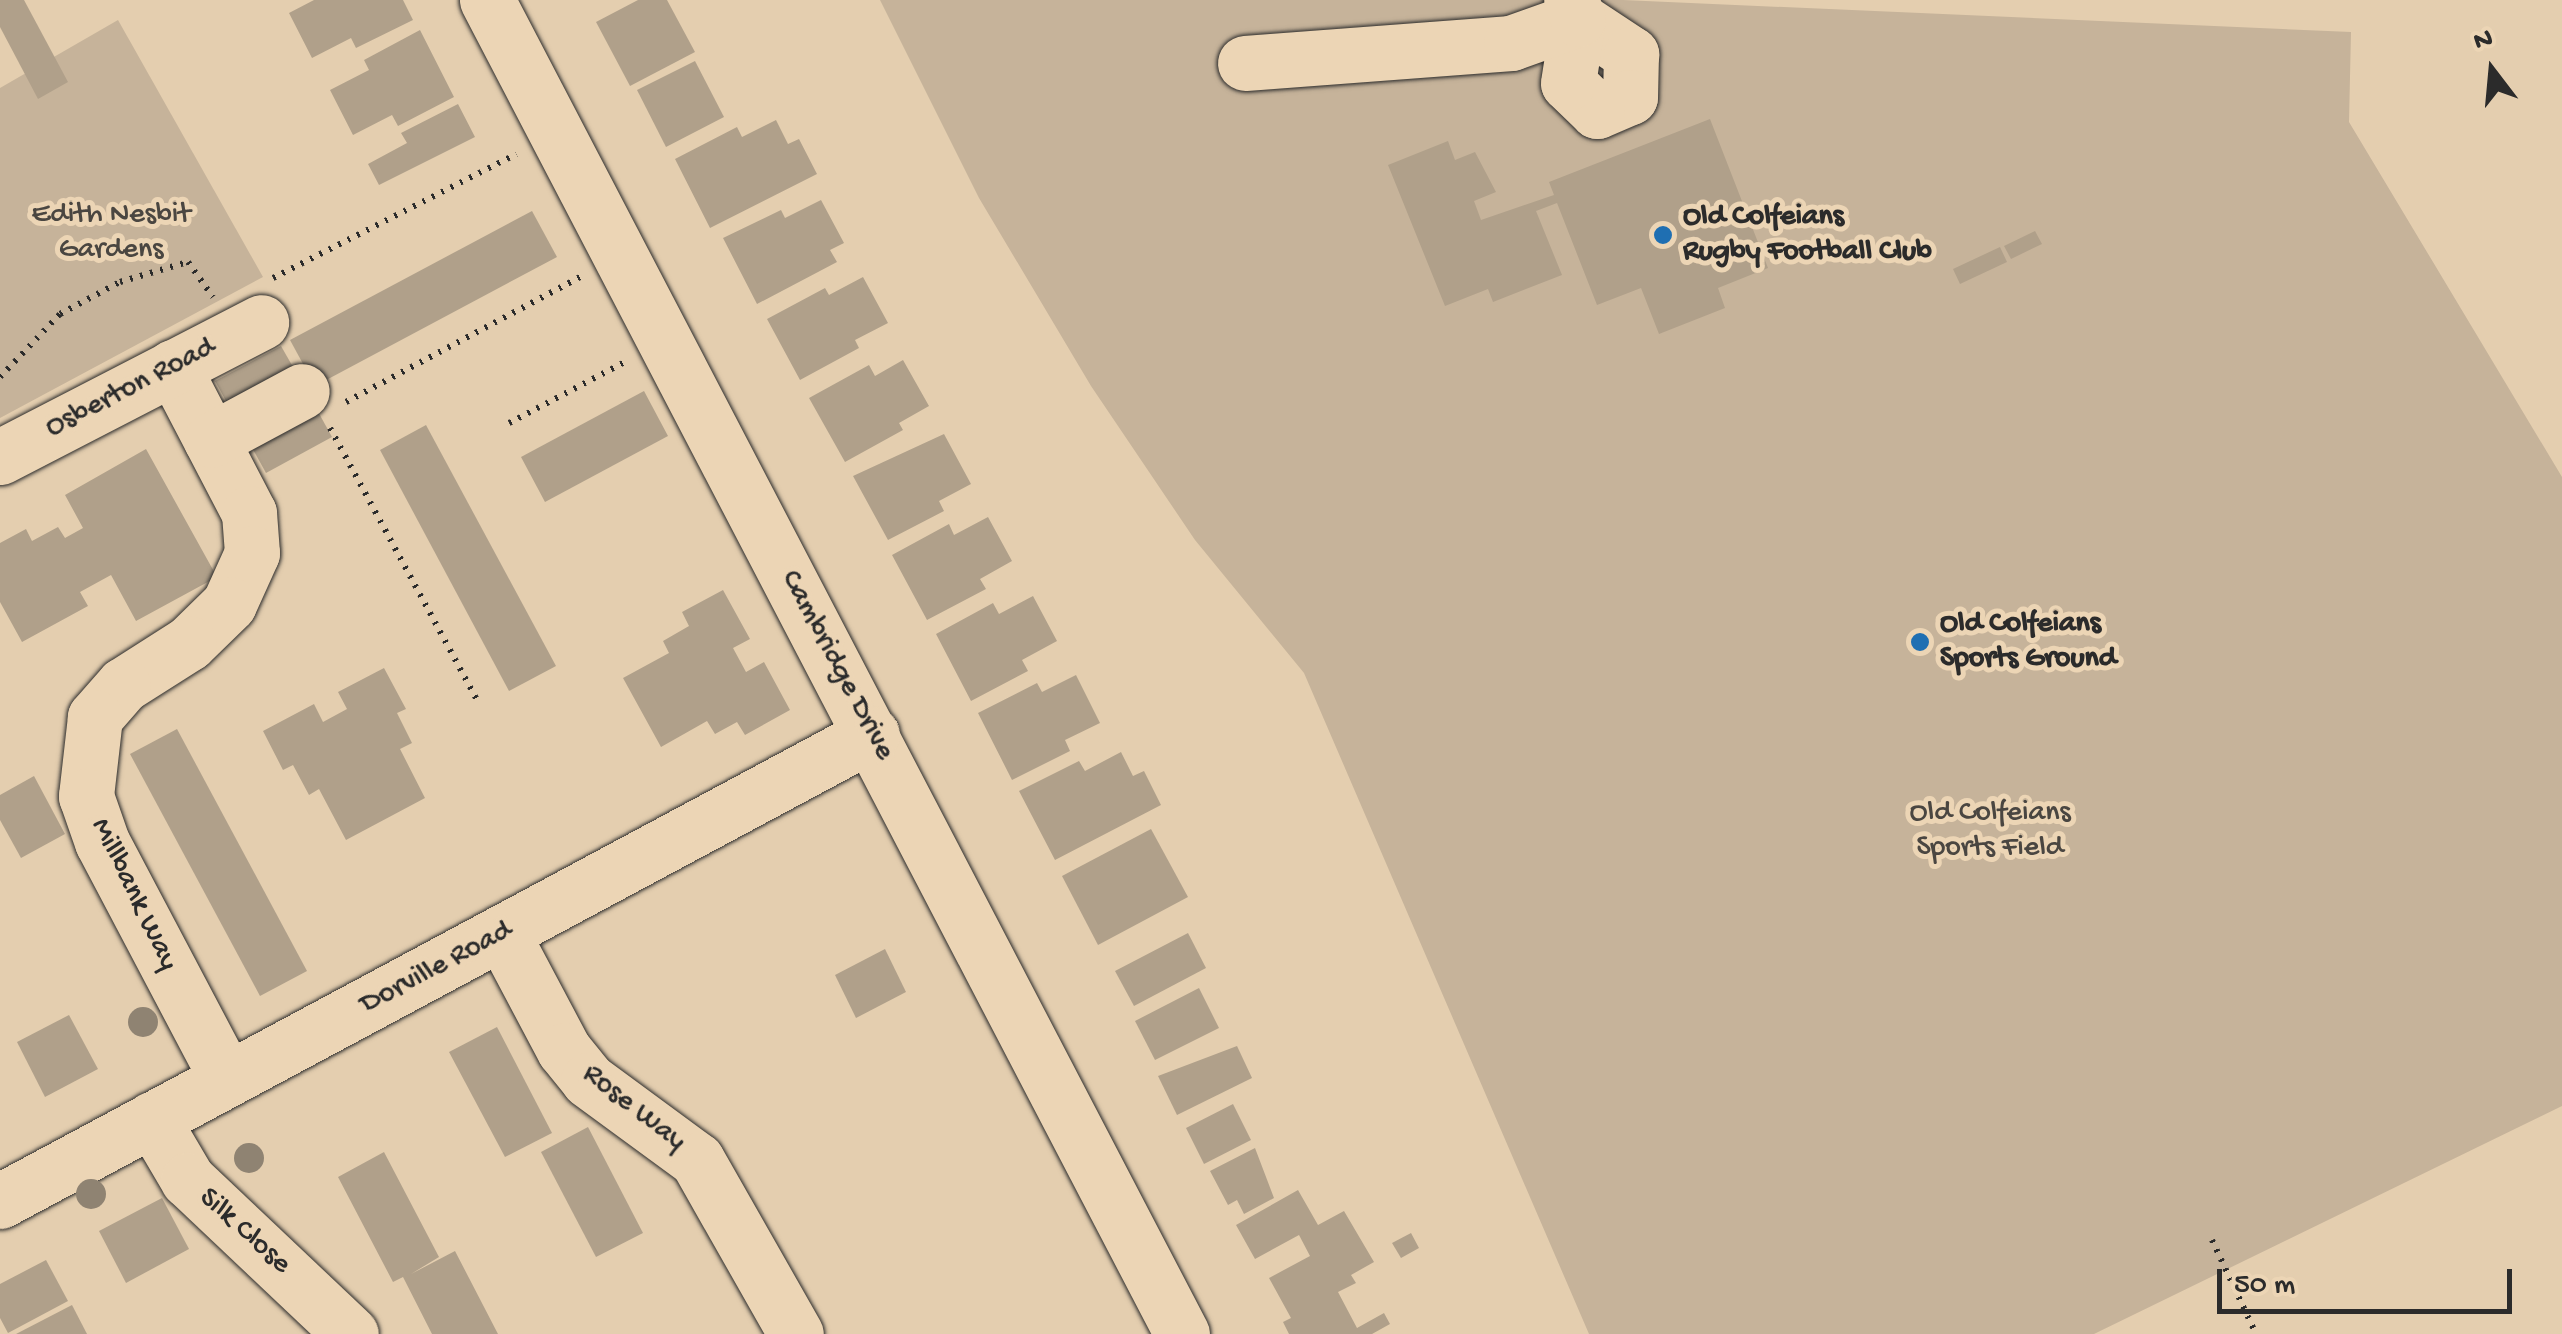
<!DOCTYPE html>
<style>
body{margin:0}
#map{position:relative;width:2562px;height:1334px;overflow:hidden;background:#e4ceaf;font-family:"Gochi Hand",sans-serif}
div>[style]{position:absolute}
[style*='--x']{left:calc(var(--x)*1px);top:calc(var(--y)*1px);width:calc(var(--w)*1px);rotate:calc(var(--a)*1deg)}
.green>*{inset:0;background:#c6b39a}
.building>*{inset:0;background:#b0a08a}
.path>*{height:6px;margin-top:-3px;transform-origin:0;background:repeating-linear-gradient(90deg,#2b2b2b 0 2.5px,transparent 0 10.5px)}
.roads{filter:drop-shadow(0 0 2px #2b2b2b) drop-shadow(0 0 2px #2b2b2b)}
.minor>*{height:55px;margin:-27.5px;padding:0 27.5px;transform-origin:27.5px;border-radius:27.5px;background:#ecd5b5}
.trees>*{width:30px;height:30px;margin:-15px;border-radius:50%;background:#8f8372}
.dots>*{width:28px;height:28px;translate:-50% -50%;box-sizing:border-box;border:5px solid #ecd5b5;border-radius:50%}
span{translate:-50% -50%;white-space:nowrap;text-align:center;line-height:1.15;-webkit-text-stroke:10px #ecd5b5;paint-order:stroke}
.park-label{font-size:30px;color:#4a4641}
.poi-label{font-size:30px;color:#2b2b2b;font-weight:700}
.left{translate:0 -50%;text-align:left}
.street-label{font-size:30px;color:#2b2b2b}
.north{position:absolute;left:2442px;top:20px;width:100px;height:100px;-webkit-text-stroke:8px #ecd5b5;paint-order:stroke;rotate:344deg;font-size:28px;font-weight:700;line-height:40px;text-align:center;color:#2b2b2b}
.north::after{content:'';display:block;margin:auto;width:35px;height:45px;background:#2b2b2b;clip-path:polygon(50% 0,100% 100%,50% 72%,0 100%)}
.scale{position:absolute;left:2217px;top:1269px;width:295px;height:45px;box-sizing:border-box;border:5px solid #2b2b2b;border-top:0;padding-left:12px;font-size:30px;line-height:35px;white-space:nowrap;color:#2b2b2b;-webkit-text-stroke:8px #ecd5b5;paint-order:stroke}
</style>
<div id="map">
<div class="green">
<i style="clip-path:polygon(880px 0,1623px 0,2351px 32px,2349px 122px,2562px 477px,2562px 1106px,2094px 1334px,1589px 1334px,1304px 673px,1195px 540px,1091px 386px,979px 198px)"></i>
<i style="clip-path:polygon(118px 20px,263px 277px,0 418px,0 88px)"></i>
</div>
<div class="building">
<i style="clip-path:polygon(0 0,24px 0,68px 82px,38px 99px,0 27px)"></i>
<i style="clip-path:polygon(314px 0,403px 0,413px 20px,356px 48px,351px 38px,312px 58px,289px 13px)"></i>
<i style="clip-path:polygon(638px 0,667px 0,695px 52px,630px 86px,596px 22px)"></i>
<i style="clip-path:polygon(420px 30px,454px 97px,398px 126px,392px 115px,353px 135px,330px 90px,369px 70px,364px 60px)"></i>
<i style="clip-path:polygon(695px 61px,724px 117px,666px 147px,637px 90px)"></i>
<i style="clip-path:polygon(458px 104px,475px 137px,379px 185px,368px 164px,407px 143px,401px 133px)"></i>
<i style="clip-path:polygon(1710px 119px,1768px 268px,1718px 288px,1725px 308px,1659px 334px,1641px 288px,1597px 305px,1557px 203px,1536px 211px,1562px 275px,1493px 302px,1488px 289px,1445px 306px,1388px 165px,1448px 141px,1455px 160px,1475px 152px,1496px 192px,1474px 201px,1481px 220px,1554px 195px,1549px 182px)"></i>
<i style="clip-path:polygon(776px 120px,788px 144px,799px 139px,817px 174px,710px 228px,675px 159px,737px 127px,742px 137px)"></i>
<i style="clip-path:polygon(821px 200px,844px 243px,830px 250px,837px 262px,757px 304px,723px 238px,781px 210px,785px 218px)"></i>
<i style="clip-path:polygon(532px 211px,557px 257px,315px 386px,290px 340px)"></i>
<i style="clip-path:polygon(2035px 231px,2042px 244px,2011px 259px,2004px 246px)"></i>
<i style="clip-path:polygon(2000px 247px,2007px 262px,1960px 284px,1953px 269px)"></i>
<i style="clip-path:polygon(863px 277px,888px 323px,855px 340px,859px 348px,800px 380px,767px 319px,825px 288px,829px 295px)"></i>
<i style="clip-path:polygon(281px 346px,297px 374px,231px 410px,215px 381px)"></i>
<i style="clip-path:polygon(903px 360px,929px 406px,899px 423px,903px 430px,845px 462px,809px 398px,869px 365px,875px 376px)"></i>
<i style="clip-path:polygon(644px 391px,668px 436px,545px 502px,521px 457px)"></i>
<i style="clip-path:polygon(316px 408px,332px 437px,266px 473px,250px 444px)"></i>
<i style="clip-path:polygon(426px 425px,556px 666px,509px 691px,380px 450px)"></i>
<i style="clip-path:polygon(944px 434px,971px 484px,939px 501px,944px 511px,888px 540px,853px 476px)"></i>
<i style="clip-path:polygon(146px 449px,217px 577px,136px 621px,111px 575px,80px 592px,88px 606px,22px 642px,0 602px,0 543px,26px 529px,32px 541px,58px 527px,65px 538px,83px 528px,65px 495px)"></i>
<i style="clip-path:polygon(988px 517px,1012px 561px,980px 579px,986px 589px,927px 620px,892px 555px,949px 524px,954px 535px)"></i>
<i style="clip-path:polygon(723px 590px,750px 639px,733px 648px,746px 672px,764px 662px,790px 710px,745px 735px,737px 722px,715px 734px,707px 721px,661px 747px,623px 678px,669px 653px,663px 641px,689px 626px,682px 612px)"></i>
<i style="clip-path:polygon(1033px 596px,1057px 641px,1022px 660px,1028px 671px,971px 701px,936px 634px,993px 603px,999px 614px)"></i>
<i style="clip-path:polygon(384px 668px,406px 709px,397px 713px,412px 743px,400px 749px,425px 798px,346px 840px,319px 789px,309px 795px,293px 765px,283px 770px,263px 731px,314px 704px,323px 722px,347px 709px,338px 692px)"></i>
<i style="clip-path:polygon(1076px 675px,1100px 723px,1065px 740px,1070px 751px,1012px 780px,978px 713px,1037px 683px,1042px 692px)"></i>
<i style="clip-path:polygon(177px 729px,307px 971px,260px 996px,130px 754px)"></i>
<i style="clip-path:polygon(1121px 752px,1133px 776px,1144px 771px,1161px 805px,1055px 860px,1019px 791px,1079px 761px,1085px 771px)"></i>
<i style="clip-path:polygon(34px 776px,65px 834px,21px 858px,0 820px,0 795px)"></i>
<i style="clip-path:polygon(1151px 829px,1188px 897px,1098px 945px,1062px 876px)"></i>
<i style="clip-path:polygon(1188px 933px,1206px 968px,1134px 1006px,1115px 971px)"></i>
<i style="clip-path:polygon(885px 949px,906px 992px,856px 1018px,835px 975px)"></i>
<i style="clip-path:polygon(1199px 988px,1219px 1028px,1155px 1060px,1135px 1021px)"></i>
<i style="clip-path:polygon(69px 1015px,98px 1069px,45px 1097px,17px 1042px)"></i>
<i style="clip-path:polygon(497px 1027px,552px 1133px,505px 1157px,449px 1052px)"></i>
<i style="clip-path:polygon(1237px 1046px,1252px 1078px,1177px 1115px,1158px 1076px)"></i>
<i style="clip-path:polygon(1233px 1104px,1251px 1140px,1204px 1164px,1186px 1128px)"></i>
<i style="clip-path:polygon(588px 1127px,643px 1233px,596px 1257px,541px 1152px)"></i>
<i style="clip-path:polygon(1255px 1148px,1274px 1198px,1244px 1214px,1237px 1200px,1228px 1205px,1210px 1171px)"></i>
<i style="clip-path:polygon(384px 1152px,439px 1257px,411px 1274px,455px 1251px,498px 1334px,432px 1334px,403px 1277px,393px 1282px,338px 1177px)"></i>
<i style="clip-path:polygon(1298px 1190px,1318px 1225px,1344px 1211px,1374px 1262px,1351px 1275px,1356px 1283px,1338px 1292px,1357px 1328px,1384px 1313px,1390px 1324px,1372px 1334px,1289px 1334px,1283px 1322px,1291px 1318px,1269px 1278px,1310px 1256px,1299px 1235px,1255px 1259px,1236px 1225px)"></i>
<i style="clip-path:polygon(162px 1198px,189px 1249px,126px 1283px,99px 1231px)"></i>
<i style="clip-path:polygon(1411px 1233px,1419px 1248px,1401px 1258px,1392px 1243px)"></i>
<i style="clip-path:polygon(46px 1260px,68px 1301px,8px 1333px,0 1318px,0 1284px)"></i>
<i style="clip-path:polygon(72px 1305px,87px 1334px,16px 1334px)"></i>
</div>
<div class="path">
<i style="--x:273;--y:278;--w:273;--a:-27"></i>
<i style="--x:0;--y:377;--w:87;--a:-46.4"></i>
<i style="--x:60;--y:314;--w:68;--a:-28.1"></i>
<i style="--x:120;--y:282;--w:71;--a:-16.4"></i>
<i style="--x:188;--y:262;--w:43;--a:54.5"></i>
<i style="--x:346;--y:402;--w:268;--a:-28.1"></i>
<i style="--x:509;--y:423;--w:129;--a:-27.8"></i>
<i style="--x:330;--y:428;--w:309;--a:61.6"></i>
<i style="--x:2212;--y:1240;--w:104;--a:64.9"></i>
</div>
<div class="roads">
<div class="minor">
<i style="--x:487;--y:0;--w:1504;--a:62.48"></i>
<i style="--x:1578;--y:19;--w:64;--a:33.4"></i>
<i style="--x:1631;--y:54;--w:43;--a:91.3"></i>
<i style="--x:1630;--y:97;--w:36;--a:157"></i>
<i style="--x:1597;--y:111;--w:40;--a:-136"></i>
<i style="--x:1568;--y:83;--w:65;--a:-81.1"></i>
<i style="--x:1245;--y:63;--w:267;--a:-4.3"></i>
<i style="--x:1511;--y:43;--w:71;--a:-19.7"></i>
<i style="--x:1578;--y:19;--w:20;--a:-110"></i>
<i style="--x:173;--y:367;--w:165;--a:62.5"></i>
<i style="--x:249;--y:513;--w:40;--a:85.7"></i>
<i style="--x:252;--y:553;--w:56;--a:114.3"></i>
<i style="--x:229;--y:604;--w:56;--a:135.7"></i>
<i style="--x:189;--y:643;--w:78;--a:147.5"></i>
<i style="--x:123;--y:685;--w:43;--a:131.2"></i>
<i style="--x:95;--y:717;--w:80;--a:96.5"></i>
<i style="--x:86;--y:796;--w:49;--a:70.8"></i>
<i style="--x:102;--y:842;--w:268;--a:62.2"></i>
<i style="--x:211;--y:440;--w:103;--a:-28.3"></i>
<i style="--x:0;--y:457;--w:294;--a:-27.3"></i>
<i style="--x:503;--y:935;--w:130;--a:62.1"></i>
<i style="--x:564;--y:1050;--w:38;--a:51"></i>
<i style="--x:588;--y:1080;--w:135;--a:36.3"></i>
<i style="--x:697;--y:1160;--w:200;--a:60.4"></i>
<i style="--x:152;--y:1119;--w:71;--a:59.5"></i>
<i style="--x:188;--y:1180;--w:224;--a:43.4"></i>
<i style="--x:0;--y:1201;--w:989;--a:-28.17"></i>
</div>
</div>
<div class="trees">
<i style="left:143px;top:1022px"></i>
<i style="left:249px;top:1158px"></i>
<i style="left:91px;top:1194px"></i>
</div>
<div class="dots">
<i style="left:1663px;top:235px;background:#1f6fb2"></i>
<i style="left:1920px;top:642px;background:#1f6fb2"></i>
</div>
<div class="park-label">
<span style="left:111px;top:233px">Edith Nesbit<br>Gardens</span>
<span style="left:1990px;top:831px">Old Colfeians<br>Sports Field</span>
</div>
<div class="poi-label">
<span class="left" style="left:1683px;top:235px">Old Colfeians<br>Rugby Football Club</span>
<span class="left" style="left:1940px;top:642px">Old Colfeians<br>Sports Ground</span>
</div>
<div class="street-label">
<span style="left:131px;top:389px;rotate:-27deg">Osberton Road</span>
<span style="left:836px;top:666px;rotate:62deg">Cambridge Drive</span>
<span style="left:133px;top:895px;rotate:64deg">Millbank Way</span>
<span style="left:437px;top:969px;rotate:-28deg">Dorville Road</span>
<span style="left:633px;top:1109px;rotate:38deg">Rose Way</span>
<span style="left:244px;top:1232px;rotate:42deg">Silk Close</span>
</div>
<div class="north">N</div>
<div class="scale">50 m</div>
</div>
